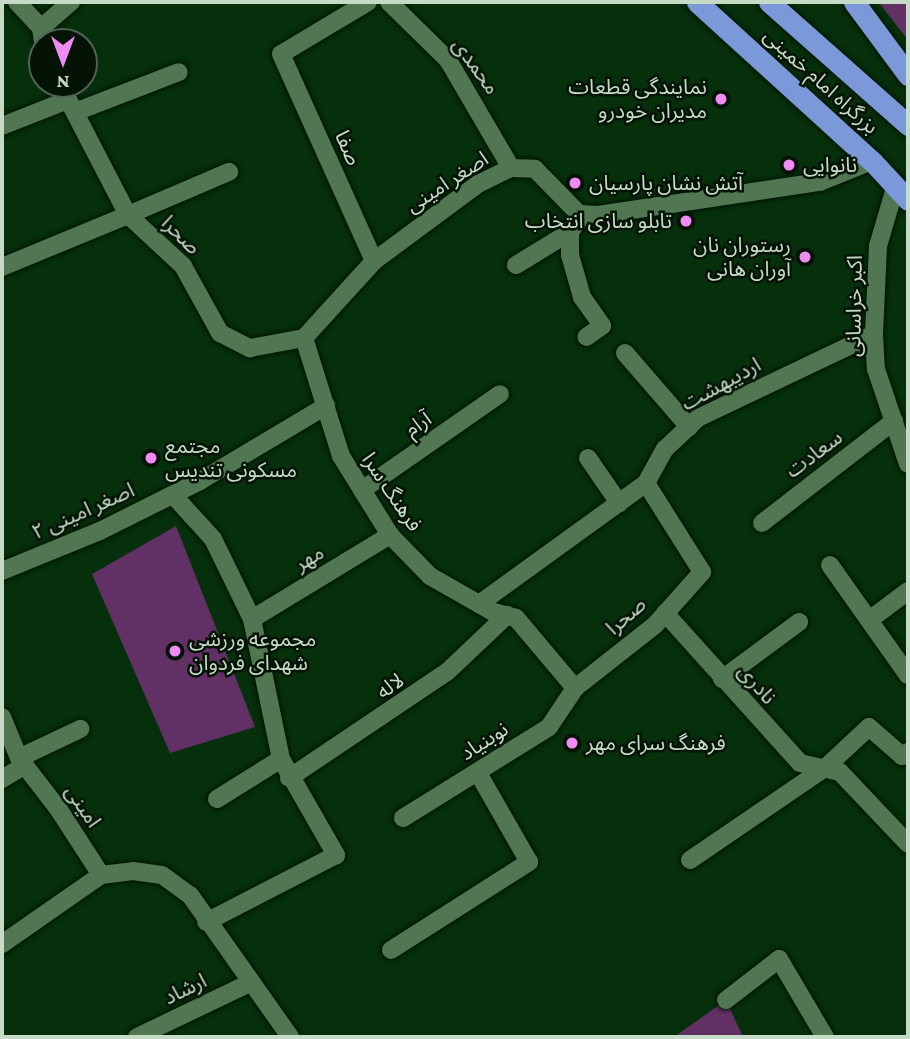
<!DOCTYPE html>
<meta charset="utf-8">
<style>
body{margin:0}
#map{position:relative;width:910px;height:1039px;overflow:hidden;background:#062f0c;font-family:"Crimson Pro","Noto Sans Arabic",serif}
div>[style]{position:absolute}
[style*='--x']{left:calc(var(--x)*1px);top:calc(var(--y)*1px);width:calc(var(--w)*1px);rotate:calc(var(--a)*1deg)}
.green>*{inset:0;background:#613064}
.roads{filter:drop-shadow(0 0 2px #001500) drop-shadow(0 0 2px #001500)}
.street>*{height:18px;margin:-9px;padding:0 9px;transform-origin:9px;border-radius:9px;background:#507751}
.highway>*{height:21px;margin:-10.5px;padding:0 10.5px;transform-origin:10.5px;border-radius:10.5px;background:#7b98d9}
.dots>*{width:19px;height:19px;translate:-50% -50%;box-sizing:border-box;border:4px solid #041305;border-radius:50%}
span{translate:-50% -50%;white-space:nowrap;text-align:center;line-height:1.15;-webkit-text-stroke:5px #041305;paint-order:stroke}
.street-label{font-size:21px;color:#c5dbc5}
.poi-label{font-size:21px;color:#c5dbc5}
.right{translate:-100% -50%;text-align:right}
.left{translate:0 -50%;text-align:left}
.frame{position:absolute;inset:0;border:4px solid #c5dbc5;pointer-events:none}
.north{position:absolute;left:28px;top:28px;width:70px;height:70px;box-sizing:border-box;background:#041305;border:2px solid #516352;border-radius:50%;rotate:180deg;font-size:19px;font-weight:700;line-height:28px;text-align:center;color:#c5dbc5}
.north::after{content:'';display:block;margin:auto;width:24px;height:32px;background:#f08bf5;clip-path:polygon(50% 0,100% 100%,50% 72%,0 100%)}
</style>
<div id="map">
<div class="green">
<i style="clip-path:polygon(879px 2px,908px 2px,908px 40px,880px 4px)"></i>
<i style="clip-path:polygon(176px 526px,255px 727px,170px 753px,92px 574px)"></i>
<i style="clip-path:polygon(726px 1000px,743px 1037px,674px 1037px)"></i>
</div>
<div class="roads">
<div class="street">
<i style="--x:17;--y:2;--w:35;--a:47"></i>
<i style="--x:368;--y:2;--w:101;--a:149.1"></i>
<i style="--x:281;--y:54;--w:227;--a:65.8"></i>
<i style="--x:389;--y:2;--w:83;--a:44.5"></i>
<i style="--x:448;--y:60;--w:125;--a:59.7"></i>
<i style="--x:43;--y:42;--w:14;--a:-98"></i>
<i style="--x:41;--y:28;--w:40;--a:-41"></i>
<i style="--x:60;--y:84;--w:148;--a:62.6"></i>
<i style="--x:128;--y:215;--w:110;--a:-23.1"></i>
<i style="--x:75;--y:112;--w:111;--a:-21"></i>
<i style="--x:2;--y:126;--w:71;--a:-21.5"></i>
<i style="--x:895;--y:188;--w:60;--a:106.3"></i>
<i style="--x:878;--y:246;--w:88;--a:92.6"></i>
<i style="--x:874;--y:334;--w:35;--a:87"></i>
<i style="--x:876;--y:369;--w:100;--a:71.4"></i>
<i style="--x:583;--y:214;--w:22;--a:126"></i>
<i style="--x:570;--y:232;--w:23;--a:90"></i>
<i style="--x:570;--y:255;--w:44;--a:74.1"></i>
<i style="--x:582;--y:297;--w:35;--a:55"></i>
<i style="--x:602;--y:326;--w:19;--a:145"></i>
<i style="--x:516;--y:265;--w:63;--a:-31.4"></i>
<i style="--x:2;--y:267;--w:136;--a:-22.4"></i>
<i style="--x:128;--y:215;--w:75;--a:42.8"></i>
<i style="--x:183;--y:266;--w:77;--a:61.1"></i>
<i style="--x:220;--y:333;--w:34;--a:27"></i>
<i style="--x:250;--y:348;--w:55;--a:-10.5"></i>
<i style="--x:625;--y:353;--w:98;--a:49.1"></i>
<i style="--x:588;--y:458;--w:55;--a:55.4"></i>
<i style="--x:362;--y:490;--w:168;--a:-34.8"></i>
<i style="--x:173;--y:495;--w:59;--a:47.7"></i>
<i style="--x:213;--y:539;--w:89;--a:64"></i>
<i style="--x:252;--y:619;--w:143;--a:78.3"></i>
<i style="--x:281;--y:759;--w:111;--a:60.2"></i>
<i style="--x:336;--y:855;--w:146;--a:152.7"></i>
<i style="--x:762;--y:523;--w:167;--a:-37.7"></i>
<i style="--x:830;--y:565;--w:135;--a:54.7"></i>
<i style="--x:2;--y:571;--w:106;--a:-22.2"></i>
<i style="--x:100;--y:531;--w:112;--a:-26.6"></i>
<i style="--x:200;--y:481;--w:147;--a:-30.8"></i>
<i style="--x:479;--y:604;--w:206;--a:-35.9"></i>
<i style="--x:646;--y:483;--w:39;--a:-61"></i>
<i style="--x:665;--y:449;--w:45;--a:-43.2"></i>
<i style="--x:698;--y:418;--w:195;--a:-25.5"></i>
<i style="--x:665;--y:613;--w:202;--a:48"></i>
<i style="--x:800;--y:763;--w:41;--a:12.7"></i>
<i style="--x:840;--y:772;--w:99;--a:46.6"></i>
<i style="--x:872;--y:618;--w:45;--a:-36.9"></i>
<i style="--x:252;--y:619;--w:162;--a:-31.3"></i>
<i style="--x:722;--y:679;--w:96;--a:-36.5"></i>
<i style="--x:575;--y:688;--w:92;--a:-130.1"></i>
<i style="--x:516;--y:618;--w:24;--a:-165"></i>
<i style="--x:493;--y:612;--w:73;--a:-150.3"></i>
<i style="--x:430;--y:576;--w:57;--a:-134.3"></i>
<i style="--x:390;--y:535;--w:93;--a:-121.8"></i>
<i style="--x:341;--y:456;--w:124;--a:-107.4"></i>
<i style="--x:304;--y:338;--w:104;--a:-47.7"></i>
<i style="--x:374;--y:261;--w:129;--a:-36.5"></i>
<i style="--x:478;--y:184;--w:37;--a:-26"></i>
<i style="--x:511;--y:168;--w:24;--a:2"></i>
<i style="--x:535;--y:169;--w:63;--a:45.6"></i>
<i style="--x:579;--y:214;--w:19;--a:3"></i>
<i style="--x:598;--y:215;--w:224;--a:-8.5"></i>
<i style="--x:820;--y:182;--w:56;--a:-22"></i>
<i style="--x:2;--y:717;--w:44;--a:67.5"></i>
<i style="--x:19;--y:758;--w:66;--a:52.4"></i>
<i style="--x:59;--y:810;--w:77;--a:57.1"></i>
<i style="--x:19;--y:758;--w:68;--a:-25.4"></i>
<i style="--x:289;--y:778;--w:190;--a:-33.9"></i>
<i style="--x:447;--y:672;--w:83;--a:-43.5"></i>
<i style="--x:2;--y:779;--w:27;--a:-31"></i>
<i style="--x:217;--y:799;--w:75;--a:-32"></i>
<i style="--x:403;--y:818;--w:172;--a:-31.9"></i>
<i style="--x:549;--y:727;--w:47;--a:-56.3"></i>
<i style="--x:575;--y:688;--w:102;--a:-38.2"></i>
<i style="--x:655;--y:625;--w:71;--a:-48.4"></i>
<i style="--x:702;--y:572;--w:105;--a:-122.2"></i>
<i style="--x:690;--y:860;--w:163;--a:-34.3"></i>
<i style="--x:825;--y:768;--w:60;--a:-43"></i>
<i style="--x:869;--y:727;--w:44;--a:41.3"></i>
<i style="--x:902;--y:756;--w:7;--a:-34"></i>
<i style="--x:101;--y:875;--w:32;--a:-7"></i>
<i style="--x:133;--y:871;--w:29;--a:8"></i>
<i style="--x:162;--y:875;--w:34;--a:36"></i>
<i style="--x:190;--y:895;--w:174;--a:54.8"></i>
<i style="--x:2;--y:944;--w:121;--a:-34.9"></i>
<i style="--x:391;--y:950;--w:164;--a:-32.5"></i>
<i style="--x:529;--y:862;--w:103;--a:-119.8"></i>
<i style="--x:726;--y:1000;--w:67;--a:-37.7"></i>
<i style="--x:779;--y:959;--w:91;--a:59.5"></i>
<i style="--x:137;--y:1037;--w:127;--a:-25.6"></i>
</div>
<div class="highway">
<i style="--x:697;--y:2;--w:236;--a:42.3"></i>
<i style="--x:872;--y:161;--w:53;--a:47.3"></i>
<i style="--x:769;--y:2;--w:186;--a:41.5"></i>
<i style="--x:854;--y:2;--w:91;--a:53.5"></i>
</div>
</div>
<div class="dots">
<i style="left:721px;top:99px;background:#f08bf5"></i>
<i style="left:789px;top:165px;background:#f08bf5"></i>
<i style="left:575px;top:183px;background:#f08bf5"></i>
<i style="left:686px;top:221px;background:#f08bf5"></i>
<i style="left:805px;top:257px;background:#f08bf5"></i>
<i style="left:151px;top:458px;background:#f08bf5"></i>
<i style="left:175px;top:651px;background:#f08bf5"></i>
<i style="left:572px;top:743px;background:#f08bf5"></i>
</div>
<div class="street-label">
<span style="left:476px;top:66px;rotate:54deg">محمدی</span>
<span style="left:821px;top:81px;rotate:42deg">بزرگراه امام خمینی</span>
<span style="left:348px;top:148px;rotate:66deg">صفا</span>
<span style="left:447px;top:182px;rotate:-33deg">اصغر امینی</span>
<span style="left:181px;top:235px;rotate:45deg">صحرا</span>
<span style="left:854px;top:306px;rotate:-89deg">اکبر خراسانی</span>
<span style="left:721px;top:384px;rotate:-29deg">اردیبهشت</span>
<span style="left:418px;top:424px;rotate:-35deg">آرام</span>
<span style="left:814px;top:454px;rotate:-37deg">سعادت</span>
<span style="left:392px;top:492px;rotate:56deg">فرهنگ سرا</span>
<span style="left:83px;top:511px;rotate:-24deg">۲ اصغر امینی</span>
<span style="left:309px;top:558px;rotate:-31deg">مهر</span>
<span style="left:626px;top:616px;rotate:-41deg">صحرا</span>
<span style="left:757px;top:684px;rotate:49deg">نادری</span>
<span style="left:390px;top:686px;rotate:-36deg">لاله</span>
<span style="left:484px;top:741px;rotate:-33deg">نوبنیاد</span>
<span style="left:83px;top:806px;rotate:56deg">امینی</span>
<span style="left:185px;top:989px;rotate:-26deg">ارشاد</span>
</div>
<div class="poi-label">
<span class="right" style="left:707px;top:99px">نمایندگی قطعات<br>مدیران خودرو</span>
<span class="left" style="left:803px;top:165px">نانوایی</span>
<span class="left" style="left:589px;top:183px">آتش نشان پارسیان</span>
<span class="right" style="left:672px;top:221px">تابلو سازی انتخاب</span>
<span class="right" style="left:791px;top:257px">رستوران نان<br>آوران هانی</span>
<span class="left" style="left:165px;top:458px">مجتمع<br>مسکونی تندیس</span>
<span class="left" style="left:189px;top:651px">مجموعه ورزشی<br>شهدای فردوان</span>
<span class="left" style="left:586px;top:743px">فرهنگ سرای مهر</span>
</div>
<div class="frame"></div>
<div class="north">N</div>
</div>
